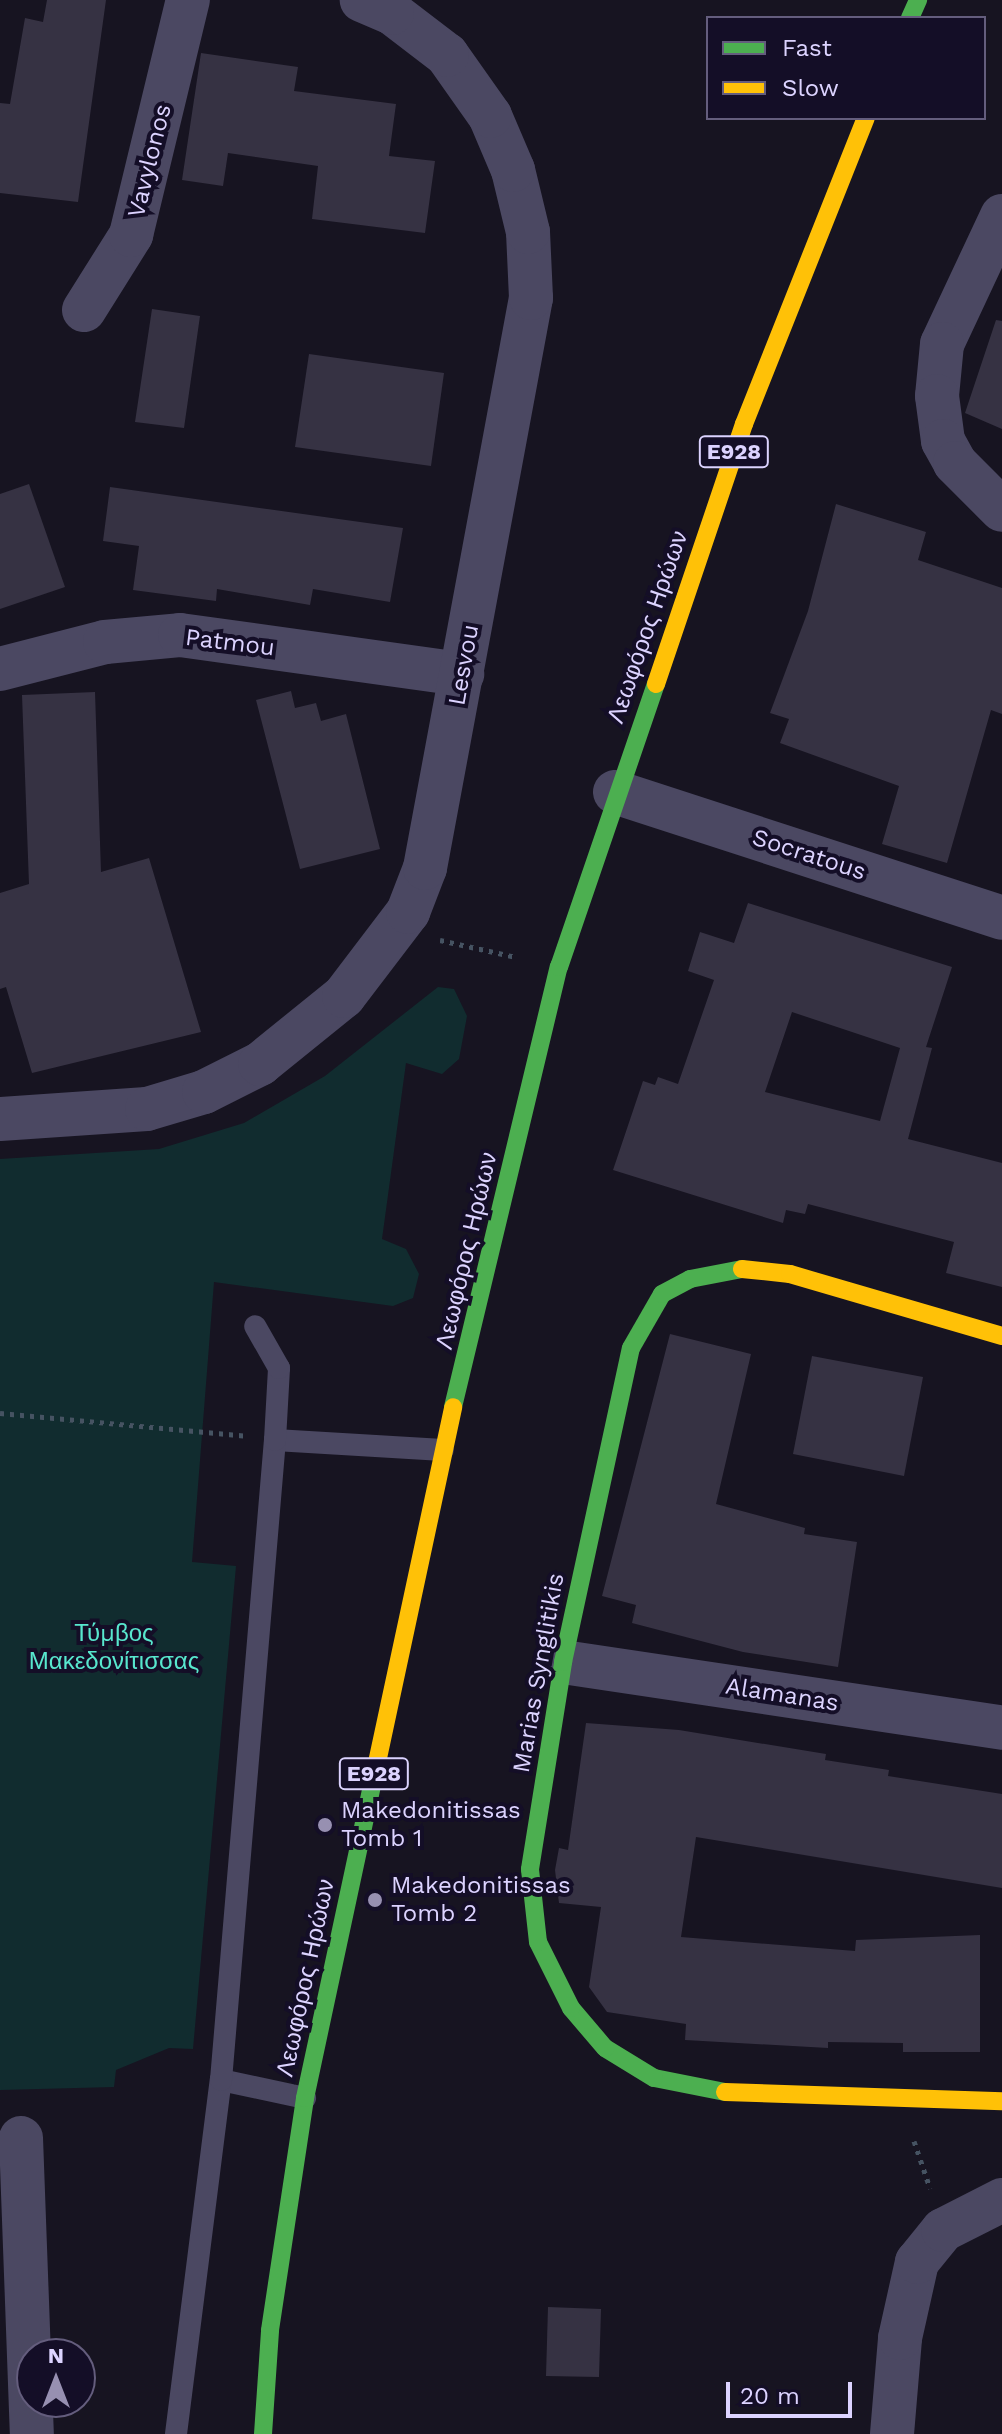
<!DOCTYPE html>
<meta charset="utf-8">
<style>
body{margin:0}
#map{position:relative;width:1002px;height:2434px;overflow:hidden;background:#171421;font-family:"Work Sans",sans-serif}
div>[style]{position:absolute}
[style*='--x']{left:calc(var(--x)*1px);top:calc(var(--y)*1px);width:calc(var(--w)*1px);rotate:calc(var(--a)*1deg)}
.green>*{inset:0;background:#112c2f}
.building>*{inset:0;background:#363243}
.path>*{height:5px;margin-top:-2.5px;transform-origin:0;background:repeating-linear-gradient(90deg,#465362 0 4px,transparent 0 10px)}
.lane>*{height:22px;margin:-11px;padding:0 11px;transform-origin:11px;border-radius:11px;background:#4b4862}
.street>*{height:44px;margin:-22px;padding:0 22px;transform-origin:22px;border-radius:22px;background:#4b4862}
.fast>*{height:18px;margin:-9px;padding:0 9px;transform-origin:9px;border-radius:9px;background:#4caf50}
.slow>*{height:18px;margin:-9px;padding:0 9px;transform-origin:9px;border-radius:9px;background:#ffc107}
.dots>*{width:22px;height:22px;translate:-50% -50%;box-sizing:border-box;border:4px solid #140e27;border-radius:50%}
span{translate:-50% -50%;white-space:nowrap;text-align:center;line-height:1.15;-webkit-text-stroke:8px #140e27;paint-order:stroke}
.shield-label span{padding:2px 6px;background:#140e27;border:2px solid;border-radius:6px;-webkit-text-stroke-width:0}
.shield-label{font-size:22px;color:#dcd3ff;font-weight:700}
.street-label{font-size:24px;color:#dcd3ff}
.park-label{font-size:24px;color:#58e7ce}
.poi-label{font-size:24px;color:#dcd3ff}
.left{translate:0 -50%;text-align:left}
.legend{position:absolute;left:706px;top:16px;width:280px;height:104px;box-sizing:border-box;background:#140e27;border:2px solid #645d7d;margin:0;padding:10px 14px;list-style:none;font-size:24px;color:#dcd3ff}
.legend li{display:flex;align-items:center;gap:16px;height:40px}
.legend b{width:40px;border:2px solid #645d7d}
.north{position:absolute;left:16px;top:2338px;width:80px;height:80px;box-sizing:border-box;background:#140e27;border:2px solid #645d7d;border-radius:50%;rotate:0deg;font-size:22px;font-weight:700;line-height:32px;text-align:center;color:#dcd3ff}
.north::after{content:'';display:block;margin:auto;width:28px;height:36px;background:#9790b1;clip-path:polygon(50% 0,100% 100%,50% 72%,0 100%)}
.scale{position:absolute;left:726px;top:2382px;width:126px;height:36px;box-sizing:border-box;border:4px solid #dcd3ff;border-top:0;padding-left:10px;font-size:24px;line-height:28px;white-space:nowrap;color:#dcd3ff;-webkit-text-stroke:6px #140e27;paint-order:stroke}
</style>
<div id="map">
<div class="green">
<i style="clip-path:polygon(438px 987px,454px 989px,467px 1016px,459px 1059px,442px 1074px,406px 1063px,382px 1239px,406px 1249px,419px 1274px,413px 1298px,393px 1306px,214px 1282px,192px 1562px,236px 1566px,193px 2049px,169px 2048px,116px 2070px,114px 2087px,0 2090px,0 1159px,159px 1149px,244px 1123px,325px 1076px)"></i>
</div>
<div class="building">
<i style="clip-path:polygon(47px 0,106px 0,78px 202px,0 193px,0 103px,10px 104px,25px 18px,43px 22px)"></i>
<i style="clip-path:polygon(201px 53px,298px 67px,294px 91px,396px 104px,389px 156px,435px 161px,425px 233px,312px 219px,318px 166px,228px 153px,223px 186px,182px 180px)"></i>
<i style="clip-path:polygon(152px 309px,200px 316px,184px 428px,135px 422px)"></i>
<i style="clip-path:polygon(996px 320px,1002px 321px,1002px 429px,965px 413px)"></i>
<i style="clip-path:polygon(309px 354px,444px 373px,431px 466px,295px 447px)"></i>
<i style="clip-path:polygon(29px 484px,65px 587px,0 609px,0 494px)"></i>
<i style="clip-path:polygon(110px 487px,403px 528px,390px 602px,313px 589px,310px 605px,217px 589px,216px 601px,133px 590px,139px 546px,103px 541px)"></i>
<i style="clip-path:polygon(836px 504px,926px 532px,918px 560px,1002px 588px,1002px 714px,991px 710px,947px 863px,882px 844px,899px 786px,780px 743px,789px 719px,770px 713px,808px 611px)"></i>
<i style="clip-path:polygon(291px 691px,295px 708px,316px 703px,321px 721px,346px 714px,380px 849px,300px 869px,256px 700px)"></i>
<i style="clip-path:polygon(95px 692px,101px 872px,149px 858px,201px 1032px,32px 1073px,6px 987px,0 989px,0 893px,29px 884px,22px 695px)"></i>
<i style="clip-path:polygon(evenodd,748px 903px,952px 967px,926px 1047px,932px 1048px,908px 1139px,1002px 1163px,1002px 1287px,946px 1273px,954px 1242px,808px 1204px,805px 1214px,786px 1210px,783px 1223px,613px 1170px,643px 1081px,655px 1085px,658px 1077px,678px 1084px,714px 980px,688px 971px,700px 932px,734px 943px,748px 903px,792px 1012px,900px 1048px,880px 1121px,765px 1092px,792px 1012px)"></i>
<i style="clip-path:polygon(670px 1334px,751px 1354px,716px 1504px,805px 1528px,804px 1534px,857px 1542px,838px 1667px,743px 1652px,632px 1623px,636px 1605px,602px 1596px)"></i>
<i style="clip-path:polygon(812px 1356px,923px 1377px,904px 1476px,793px 1454px)"></i>
<i style="clip-path:polygon(586px 1723px,679px 1730px,826px 1754px,825px 1760px,889px 1770px,888px 1776px,1002px 1794px,1002px 1888px,696px 1837px,681px 1937px,855px 1951px,856px 1940px,980px 1935px,980px 2052px,903px 2052px,903px 2043px,828px 2042px,828px 2048px,685px 2040px,686px 2024px,607px 2012px,589px 1987px,601px 1907px,559px 1903px,555px 1870px,559px 1848px,568px 1850px)"></i>
<i style="clip-path:polygon(548px 2307px,601px 2309px,599px 2377px,546px 2376px)"></i>
</div>
<div class="path">
<i style="--x:440;--y:940;--w:78;--a:12.6"></i>
<i style="--x:0;--y:1413;--w:247;--a:5.3"></i>
<i style="--x:914;--y:2141;--w:50;--a:71.2"></i>
</div>
<div class="lane">
<i style="--x:275;--y:1440;--w:168;--a:3.4"></i>
<i style="--x:221;--y:2080;--w:86;--a:12.1"></i>
<i style="--x:176;--y:2434;--w:357;--a:-82.8"></i>
<i style="--x:221;--y:2080;--w:642;--a:-85.18"></i>
<i style="--x:275;--y:1440;--w:72;--a:-86.8"></i>
<i style="--x:279;--y:1368;--w:48;--a:-119.7"></i>
</div>
<div class="street">
<i style="--x:1002;--y:216;--w:141;--a:115.1"></i>
<i style="--x:942;--y:344;--w:52;--a:95.5"></i>
<i style="--x:937;--y:396;--w:45;--a:82.4"></i>
<i style="--x:943;--y:441;--w:25;--a:61"></i>
<i style="--x:955;--y:463;--w:66;--a:45"></i>
<i style="--x:84;--y:310;--w:89;--a:-57.9"></i>
<i style="--x:131;--y:235;--w:242;--a:-76.4"></i>
<i style="--x:0;--y:669;--w:108;--a:-14.4"></i>
<i style="--x:105;--y:642;--w:75;--a:-5.3"></i>
<i style="--x:180;--y:635;--w:285;--a:7.9"></i>
<i style="--x:615;--y:792;--w:407;--a:18"></i>
<i style="--x:0;--y:1119;--w:147;--a:-3.9"></i>
<i style="--x:147;--y:1109;--w:59;--a:-16.6"></i>
<i style="--x:204;--y:1092;--w:63;--a:-26.6"></i>
<i style="--x:260;--y:1064;--w:108;--a:-39"></i>
<i style="--x:344;--y:996;--w:106;--a:-52.7"></i>
<i style="--x:408;--y:912;--w:47;--a:-68.9"></i>
<i style="--x:425;--y:868;--w:580;--a:-79.47"></i>
<i style="--x:531;--y:298;--w:66;--a:-92.6"></i>
<i style="--x:528;--y:232;--w:64;--a:-103.6"></i>
<i style="--x:513;--y:170;--w:59;--a:-113.1"></i>
<i style="--x:490;--y:116;--w:75;--a:-125.2"></i>
<i style="--x:447;--y:55;--w:69;--a:-142.6"></i>
<i style="--x:392;--y:13;--w:33;--a:-157"></i>
<i style="--x:563;--y:1662;--w:444;--a:8.5"></i>
<i style="--x:21;--y:2138;--w:296;--a:87.9"></i>
<i style="--x:892;--y:2434;--w:96;--a:-85.2"></i>
<i style="--x:900;--y:2338;--w:78;--a:-77.4"></i>
<i style="--x:917;--y:2262;--w:41;--a:-50.9"></i>
<i style="--x:943;--y:2230;--w:66;--a:-27"></i>
</div>
<div class="fast">
<i style="--x:910;--y:18;--w:20;--a:-66"></i>
<i style="--x:453;--y:1407;--w:453;--a:-76.5"></i>
<i style="--x:559;--y:967;--w:299;--a:-71.1"></i>
<i style="--x:725;--y:2092;--w:72;--a:-168.8"></i>
<i style="--x:654;--y:2078;--w:57;--a:-148.5"></i>
<i style="--x:605;--y:2048;--w:52;--a:-130.4"></i>
<i style="--x:571;--y:2008;--w:74;--a:-116.6"></i>
<i style="--x:538;--y:1942;--w:73;--a:-96.3"></i>
<i style="--x:530;--y:1869;--w:210;--a:-80.9"></i>
<i style="--x:563;--y:1662;--w:321;--a:-77.8"></i>
<i style="--x:631;--y:1348;--w:62;--a:-60.1"></i>
<i style="--x:662;--y:1294;--w:32;--a:-28"></i>
<i style="--x:690;--y:1279;--w:53;--a:-10.9"></i>
<i style="--x:263;--y:2434;--w:104;--a:-86.1"></i>
<i style="--x:270;--y:2330;--w:235;--a:-81.4"></i>
<i style="--x:305;--y:2098;--w:333;--a:-77.9"></i>
</div>
<div class="slow">
<i style="--x:656;--y:684;--w:274;--a:-71.3"></i>
<i style="--x:744;--y:424;--w:329;--a:-68.3"></i>
<i style="--x:742;--y:1269;--w:48;--a:5.9"></i>
<i style="--x:790;--y:1274;--w:221;--a:16.3"></i>
<i style="--x:375;--y:1772;--w:373;--a:-77.9"></i>
<i style="--x:725;--y:2092;--w:277;--a:1.9"></i>
</div>
<div class="dots">
<i style="left:325px;top:1825px;background:#9790b1"></i>
<i style="left:375px;top:1900px;background:#9790b1"></i>
</div>
<div class="shield-label">
<span style="left:734px;top:452px">E928</span>
<span style="left:374px;top:1774px">E928</span>
</div>
<div class="street-label">
<span style="left:150px;top:161px;rotate:-76deg">Vavylonos</span>
<span style="left:648px;top:627px;rotate:-71deg">Λεωφόρος Ηρώων</span>
<span style="left:230px;top:643px;rotate:7deg">Patmou</span>
<span style="left:464px;top:665px;rotate:-80deg">Lesvou</span>
<span style="left:809px;top:855px;rotate:18deg">Socratous</span>
<span style="left:467px;top:1251px;rotate:-77deg">Λεωφόρος Ηρώων</span>
<span style="left:539px;top:1673px;rotate:-80deg">Marias Synglitikis</span>
<span style="left:782px;top:1695px;rotate:9deg">Alamanas</span>
<span style="left:306px;top:1978px;rotate:-78deg">Λεωφόρος Ηρώων</span>
</div>
<div class="park-label">
<span style="left:114px;top:1648px">Τύμβος<br>Μακεδονίτισσας</span>
</div>
<div class="poi-label">
<span class="left" style="left:341px;top:1825px">Makedonitissas<br>Tomb 1</span>
<span class="left" style="left:391px;top:1900px">Makedonitissas<br>Tomb 2</span>
</div>
<ul class="legend">
<li><b style="height:10px;background:#4caf50"></b>Fast</li>
<li><b style="height:10px;background:#ffc107"></b>Slow</li>
</ul>
<div class="north">N</div>
<div class="scale">20 m</div>
</div>
